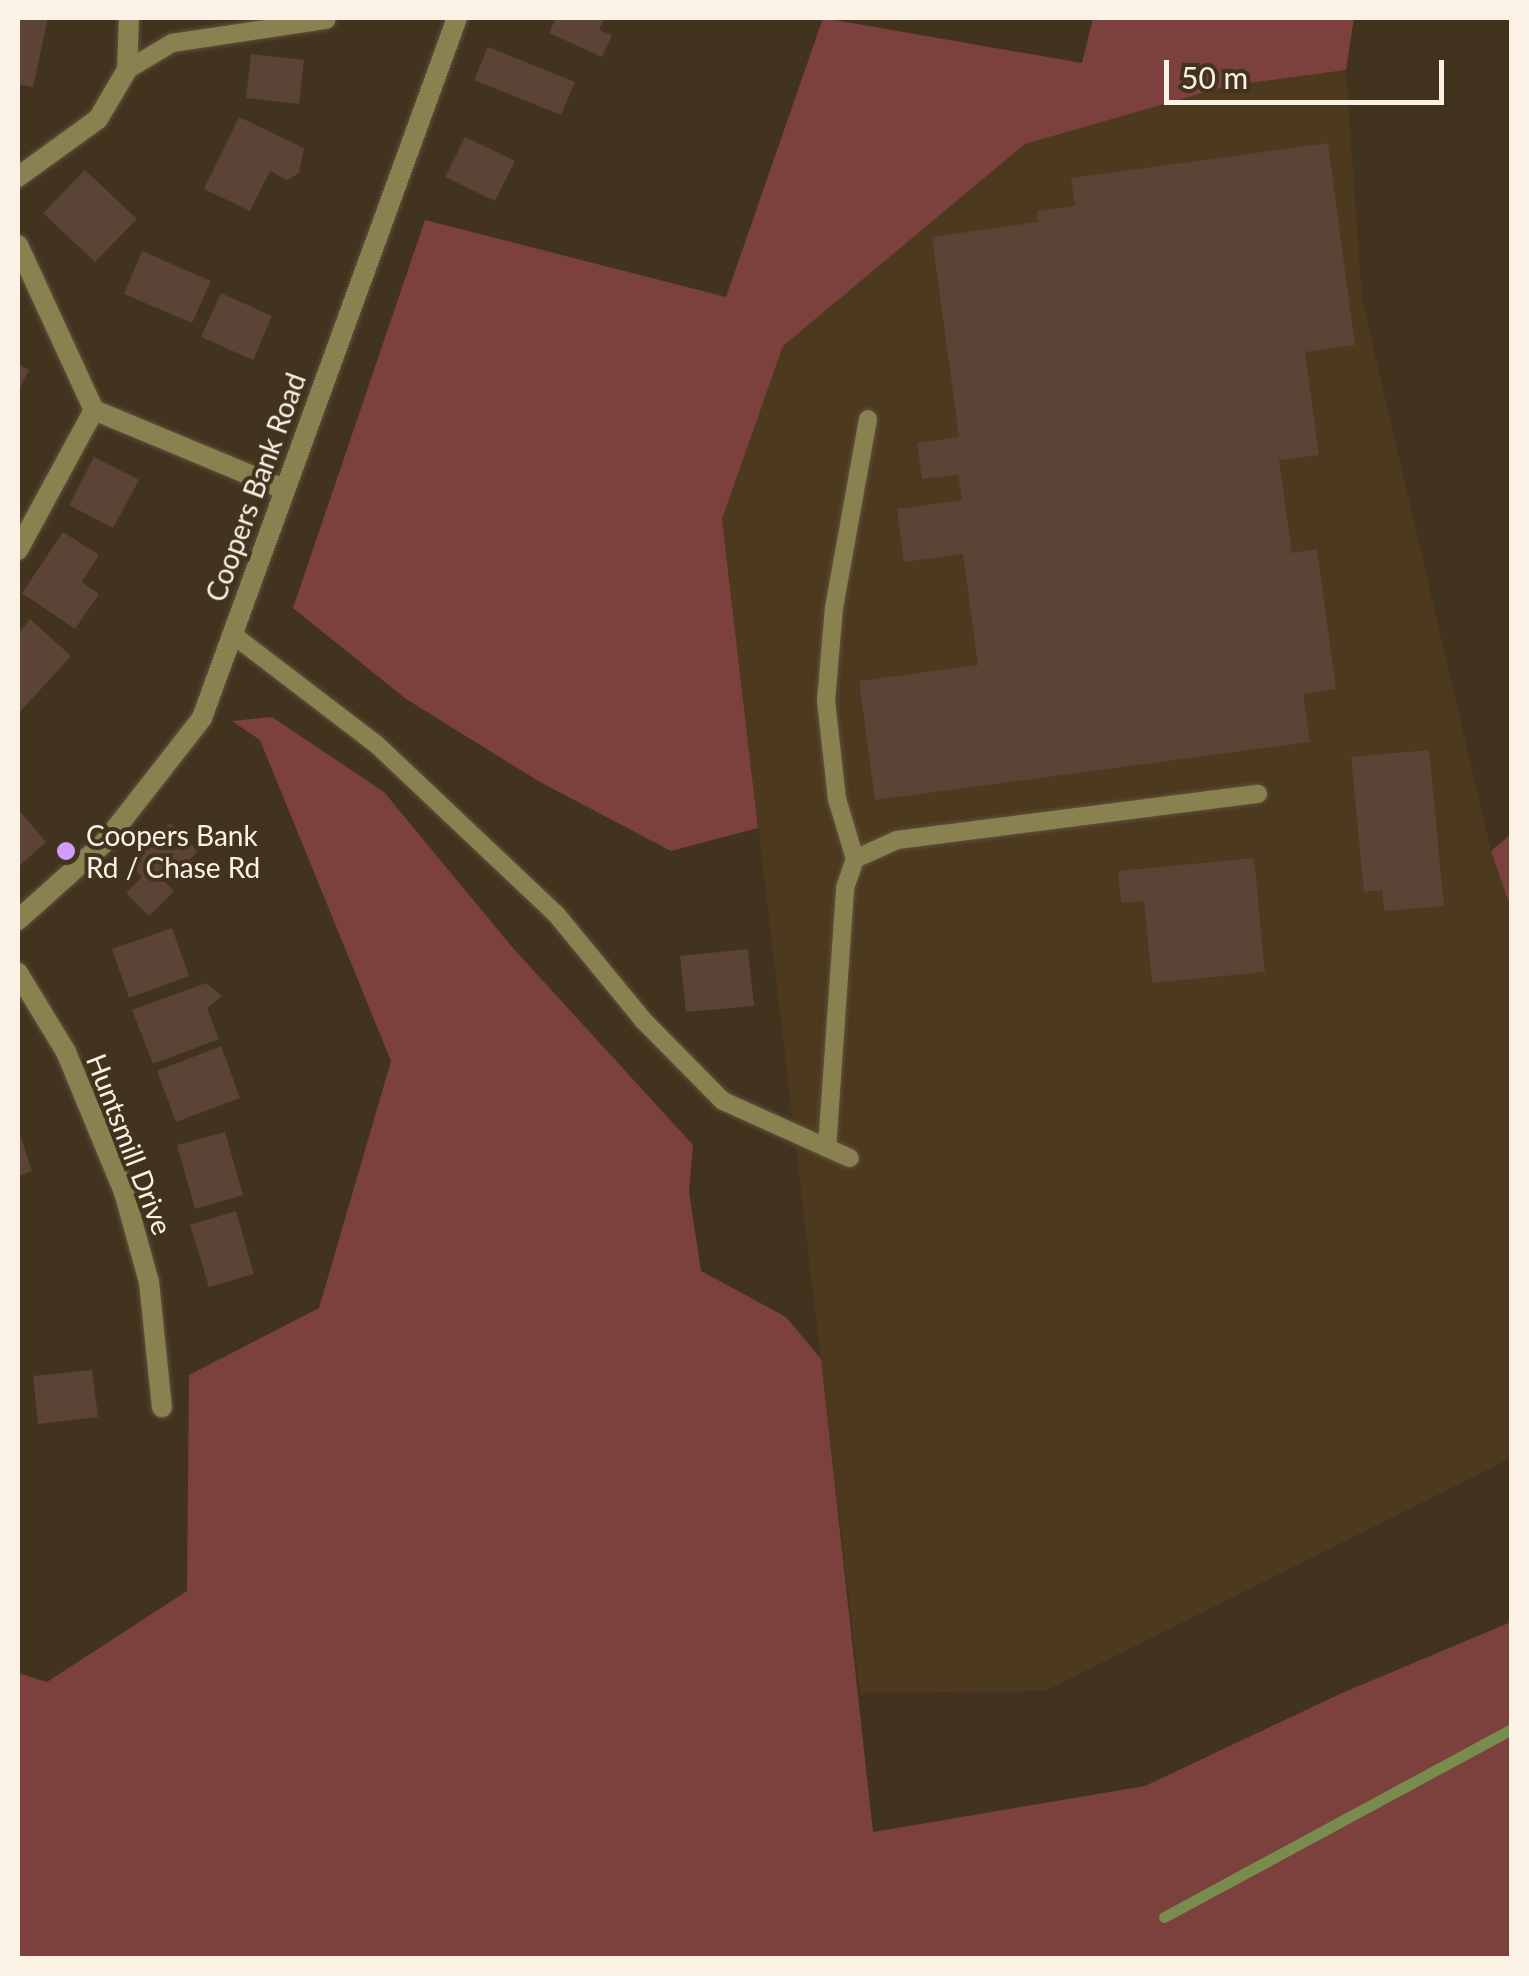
<!DOCTYPE html>
<style>
body{margin:0}
#map{position:relative;width:1529px;height:1976px;overflow:hidden;background:#42331e;font-family:Lato,sans-serif}
div>[style]{position:absolute}
[style*='--x']{left:calc(var(--x)*1px);top:calc(var(--y)*1px);width:calc(var(--w)*1px);rotate:calc(var(--a)*1deg)}
.built>*{inset:0;background:#4c391e}
.green>*{inset:0;background:#7c403d}
.stream>*{height:11px;margin:-5.5px;padding:0 5.5px;transform-origin:5.5px;border-radius:5.5px;background:#778c4d}
.building>*{inset:0;background:#5b4336}
.roads{filter:drop-shadow(0 0 2px #60523e) drop-shadow(0 0 2px #60523e)}
.service>*{height:18px;margin:-9px;padding:0 9px;transform-origin:9px;border-radius:9px;background:#8a8150}
.minor>*{height:20px;margin:-10px;padding:0 10px;transform-origin:10px;border-radius:10px;background:#8a8150}
.tertiary>*{height:20px;margin:-10px;padding:0 10px;transform-origin:10px;border-radius:10px;background:#8a8150}
.dots>*{width:28px;height:28px;translate:-50% -50%;box-sizing:border-box;border:5px solid #42331e;border-radius:50%}
span{translate:-50% -50%;white-space:nowrap;text-align:center;line-height:1.15;-webkit-text-stroke:8px #42331e;paint-order:stroke}
.street-label{font-size:28px;color:#fbf2e5}
.poi-label{font-size:28px;color:#fbf2e5}
.left{translate:0 -50%;text-align:left}
.frame{position:absolute;inset:0;border:20px solid #fbf2e5;pointer-events:none}
.scale{position:absolute;left:1164px;top:60px;width:280px;height:45px;box-sizing:border-box;border:5px solid #fbf2e5;border-top:0;padding-left:12px;font-size:30px;line-height:35px;white-space:nowrap;color:#fbf2e5;-webkit-text-stroke:8px #42331e;paint-order:stroke}
</style>
<div id="map">
<div class="built">
<i style="clip-path:polygon(1346px 70px,1362px 299px,1491px 851px,1511px 909px,1511px 1458px,1045px 1691px,860px 1693px,722px 519px,783px 346px,1025px 144px,1227px 86px)"></i>
</div>
<div class="green">
<i style="clip-path:polygon(823px 18px,1082px 63px,1093px 18px,1354px 18px,1346px 70px,1227px 86px,1025px 144px,783px 346px,722px 519px,758px 828px,671px 851px,540px 782px,406px 699px,293px 608px,425px 220px,726px 297px)"></i>
<i style="clip-path:polygon(272px 717px,384px 792px,512px 947px,693px 1145px,689px 1192px,701px 1271px,786px 1317px,821px 1359px,873px 1832px,1145px 1786px,1342px 1693px,1511px 1622px,1511px 1958px,18px 1958px,18px 1673px,47px 1682px,187px 1591px,189px 1375px,319px 1308px,391px 1061px,260px 740px,232px 721px)"></i>
<i style="clip-path:polygon(1511px 834px,1511px 909px,1491px 851px)"></i>
</div>
<div class="stream">
<i style="--x:1164;--y:1917;--w:396;--a:-28.4"></i>
</div>
<div class="building">
<i style="clip-path:polygon(18px 18px,48px 18px,33px 87px,18px 84px)"></i>
<i style="clip-path:polygon(556px 18px,605px 18px,599px 30px,612px 35px,602px 57px,549px 33px)"></i>
<i style="clip-path:polygon(488px 47px,575px 82px,561px 115px,474px 80px)"></i>
<i style="clip-path:polygon(251px 54px,304px 60px,299px 104px,246px 98px)"></i>
<i style="clip-path:polygon(239px 117px,304px 148px,299px 173px,287px 180px,270px 171px,250px 211px,204px 189px)"></i>
<i style="clip-path:polygon(465px 137px,515px 161px,495px 201px,445px 177px)"></i>
<i style="clip-path:polygon(1328px 143px,1355px 345px,1305px 352px,1319px 455px,1279px 460px,1292px 553px,1317px 549px,1336px 689px,1303px 694px,1310px 742px,875px 800px,859px 681px,978px 665px,963px 554px,904px 562px,897px 509px,962px 500px,958px 475px,922px 479px,917px 443px,959px 437px,932px 237px,1038px 222px,1037px 211px,1075px 206px,1071px 178px)"></i>
<i style="clip-path:polygon(85px 170px,137px 219px,95px 262px,43px 213px)"></i>
<i style="clip-path:polygon(142px 251px,211px 281px,192px 323px,124px 294px)"></i>
<i style="clip-path:polygon(221px 293px,272px 316px,253px 360px,201px 337px)"></i>
<i style="clip-path:polygon(18px 364px,29px 370px,18px 391px)"></i>
<i style="clip-path:polygon(94px 457px,139px 480px,113px 528px,69px 505px)"></i>
<i style="clip-path:polygon(63px 532px,99px 555px,82px 582px,99px 594px,75px 629px,22px 593px)"></i>
<i style="clip-path:polygon(30px 619px,71px 656px,18px 714px,18px 634px)"></i>
<i style="clip-path:polygon(1429px 750px,1444px 906px,1384px 911px,1382px 890px,1364px 892px,1351px 757px)"></i>
<i style="clip-path:polygon(18px 809px,46px 842px,18px 867px)"></i>
<i style="clip-path:polygon(170px 823px,198px 851px,166px 883px,174px 891px,149px 916px,126px 893px,142px 877px,129px 864px)"></i>
<i style="clip-path:polygon(1254px 858px,1265px 972px,1152px 983px,1144px 901px,1121px 903px,1118px 871px)"></i>
<i style="clip-path:polygon(172px 928px,189px 976px,129px 998px,112px 949px)"></i>
<i style="clip-path:polygon(748px 949px,754px 1006px,686px 1012px,680px 956px)"></i>
<i style="clip-path:polygon(206px 983px,222px 996px,207px 1008px,219px 1039px,153px 1064px,132px 1010px)"></i>
<i style="clip-path:polygon(221px 1046px,240px 1098px,176px 1122px,157px 1071px)"></i>
<i style="clip-path:polygon(18px 1128px,32px 1171px,18px 1176px)"></i>
<i style="clip-path:polygon(225px 1132px,243px 1195px,195px 1209px,177px 1145px)"></i>
<i style="clip-path:polygon(236px 1211px,254px 1274px,209px 1287px,190px 1225px)"></i>
<i style="clip-path:polygon(92px 1370px,98px 1417px,38px 1424px,33px 1376px)"></i>
</div>
<div class="roads">
<div class="service">
<i style="--x:127;--y:70;--w:52;--a:-31"></i>
<i style="--x:172;--y:43;--w:156;--a:-8.5"></i>
<i style="--x:232;--y:634;--w:181;--a:37.4"></i>
<i style="--x:376;--y:744;--w:248;--a:43.4"></i>
<i style="--x:556;--y:914;--w:137;--a:50.6"></i>
<i style="--x:643;--y:1020;--w:114;--a:45.4"></i>
<i style="--x:723;--y:1101;--w:139;--a:24.2"></i>
<i style="--x:855;--y:859;--w:63;--a:-106.7"></i>
<i style="--x:837;--y:799;--w:99;--a:-96.4"></i>
<i style="--x:826;--y:701;--w:93;--a:-85.1"></i>
<i style="--x:834;--y:608;--w:192;--a:-79.8"></i>
<i style="--x:827;--y:1148;--w:261;--a:-86"></i>
<i style="--x:845;--y:888;--w:31;--a:-71"></i>
<i style="--x:855;--y:859;--w:46;--a:-24.3"></i>
<i style="--x:897;--y:840;--w:364;--a:-7.3"></i>
</div>
<div class="minor">
<i style="--x:18;--y:177;--w:99;--a:-35.9"></i>
<i style="--x:98;--y:119;--w:57;--a:-59.4"></i>
<i style="--x:127;--y:70;--w:52;--a:-87.8"></i>
<i style="--x:18;--y:245;--w:182;--a:65.3"></i>
<i style="--x:94;--y:410;--w:206;--a:22.6"></i>
<i style="--x:18;--y:550;--w:159;--a:-61.5"></i>
<i style="--x:18;--y:973;--w:92;--a:58.7"></i>
<i style="--x:66;--y:1052;--w:152;--a:67.5"></i>
<i style="--x:124;--y:1192;--w:93;--a:74.5"></i>
<i style="--x:149;--y:1282;--w:126;--a:84.1"></i>
</div>
<div class="tertiary">
<i style="--x:18;--y:920;--w:118;--a:-41.9"></i>
<i style="--x:106;--y:841;--w:156;--a:-52"></i>
<i style="--x:202;--y:718;--w:745;--a:-69.98"></i>
</div>
</div>
<div class="dots">
<i style="left:66px;top:851px;background:#d39cfc"></i>
</div>
<div class="street-label">
<span style="left:255px;top:487px;rotate:-70deg">Coopers Bank Road</span>
<span style="left:130px;top:1144px;rotate:69deg">Huntsmill Drive</span>
</div>
<div class="poi-label">
<span class="left" style="left:86px;top:851px">Coopers Bank<br>Rd / Chase Rd</span>
</div>
<div class="frame"></div>
<div class="scale">50 m</div>
</div>
